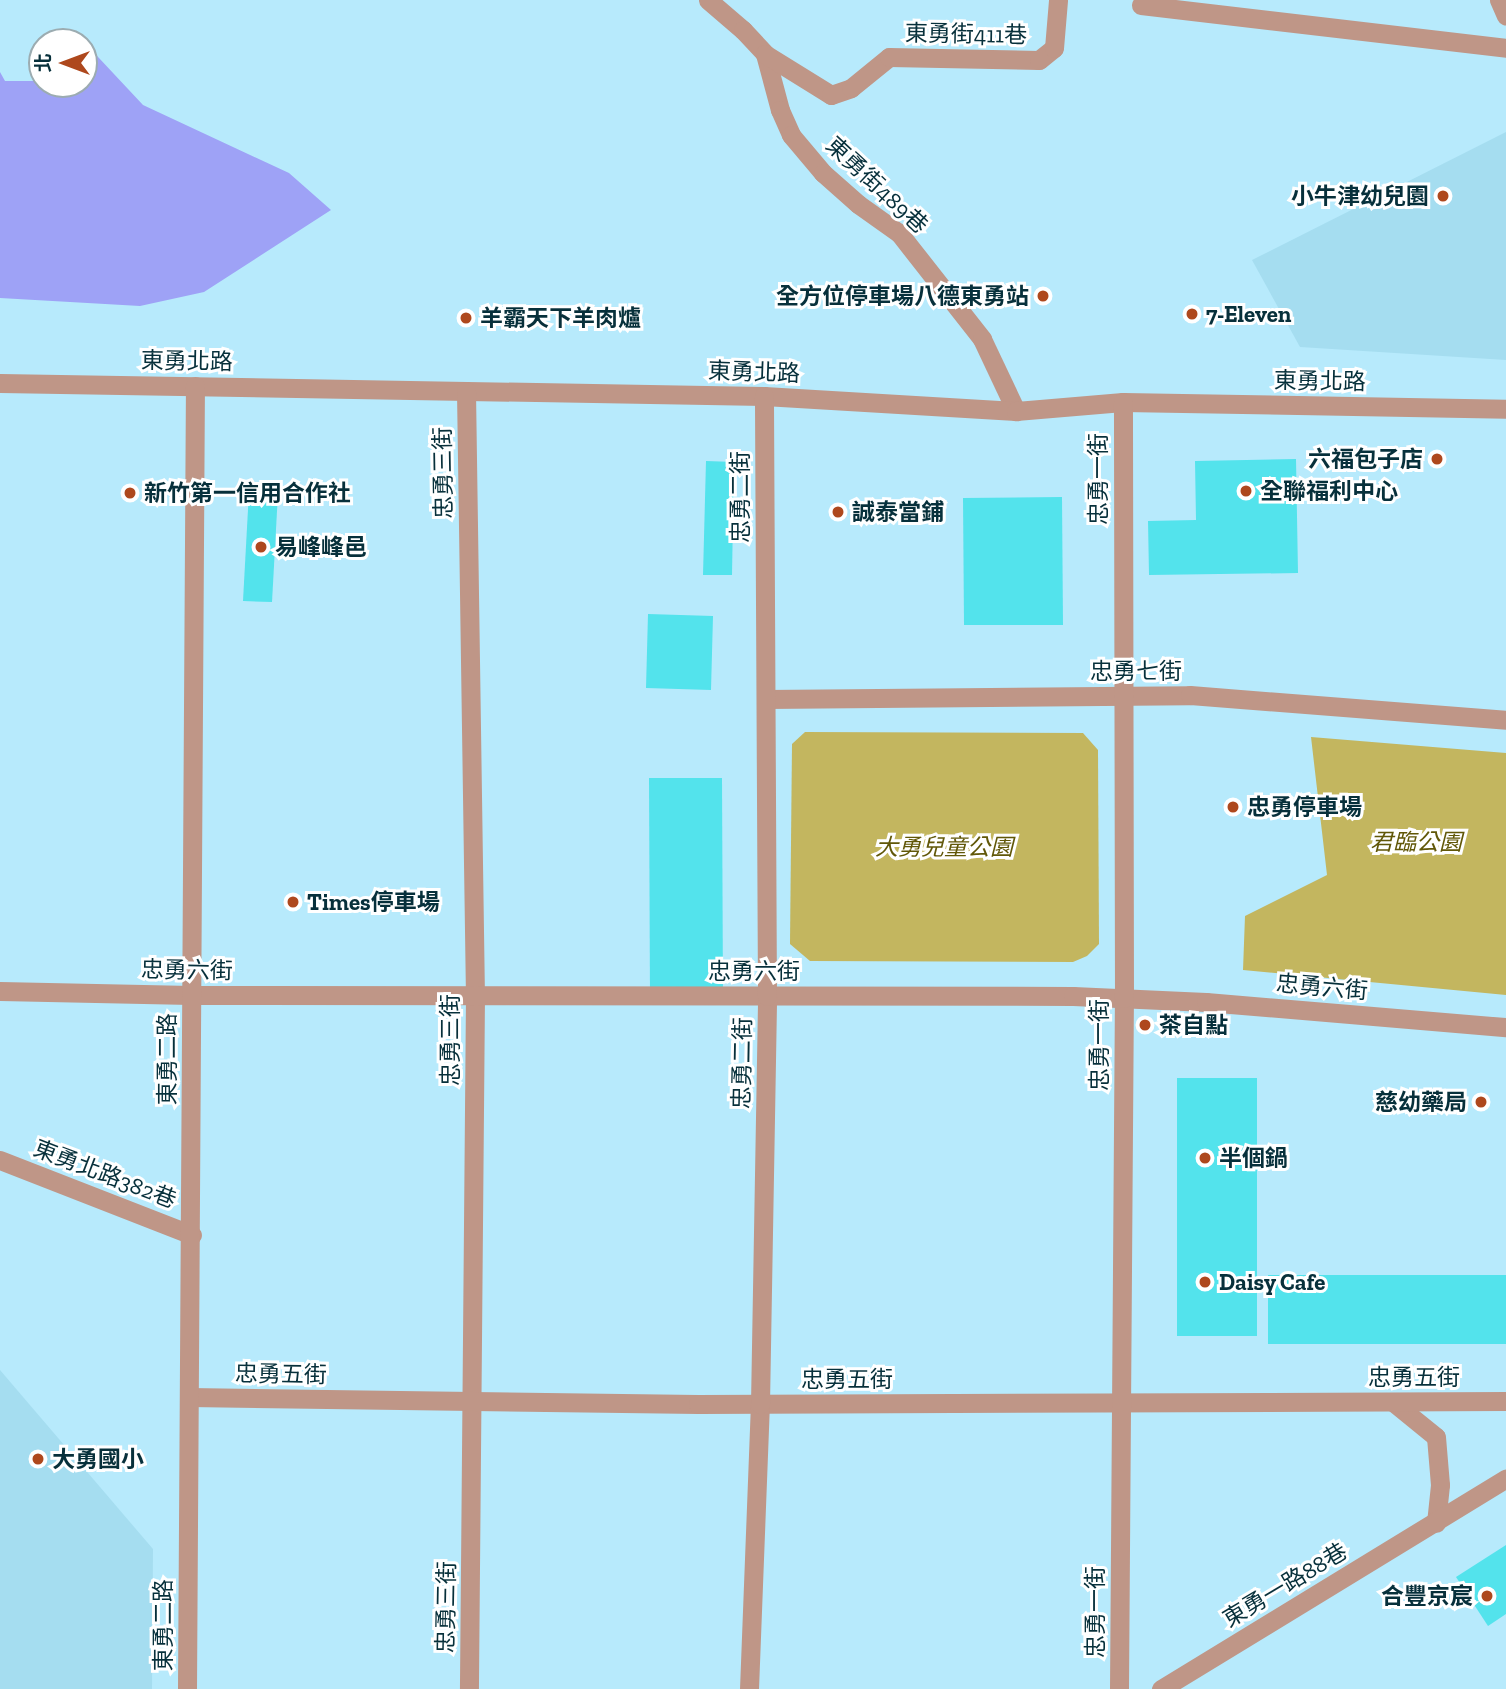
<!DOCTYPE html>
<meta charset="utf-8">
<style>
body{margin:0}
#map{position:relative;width:1506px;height:1689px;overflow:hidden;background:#b7eafc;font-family:"Zilla Slab","Noto Sans TC",serif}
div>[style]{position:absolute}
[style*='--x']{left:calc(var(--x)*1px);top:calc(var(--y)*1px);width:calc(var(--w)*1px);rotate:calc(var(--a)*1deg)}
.built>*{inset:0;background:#a5ddf0}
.green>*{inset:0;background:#c3b65f}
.water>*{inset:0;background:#9ea2f6}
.building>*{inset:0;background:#53e3ec}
.service>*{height:19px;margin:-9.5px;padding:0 9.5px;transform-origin:9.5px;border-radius:9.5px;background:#bf9687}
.minor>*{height:19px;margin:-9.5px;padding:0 9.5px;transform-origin:9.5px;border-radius:9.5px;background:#bf9687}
.tertiary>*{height:19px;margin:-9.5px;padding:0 9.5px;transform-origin:9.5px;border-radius:9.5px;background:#bf9687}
.dots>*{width:19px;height:19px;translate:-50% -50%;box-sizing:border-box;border:4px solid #fff;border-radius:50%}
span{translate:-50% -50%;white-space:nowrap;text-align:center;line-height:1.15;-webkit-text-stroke:6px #fff;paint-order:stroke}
.street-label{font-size:23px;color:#07303b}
.poi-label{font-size:23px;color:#07303b;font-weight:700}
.right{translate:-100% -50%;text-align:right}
.left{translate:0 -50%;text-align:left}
.park-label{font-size:23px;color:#615708;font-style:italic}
.north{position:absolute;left:28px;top:28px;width:70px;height:70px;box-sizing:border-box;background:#fff;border:2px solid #9cacb1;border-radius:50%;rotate:270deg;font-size:19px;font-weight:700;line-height:28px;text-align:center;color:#07303b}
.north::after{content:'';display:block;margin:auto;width:24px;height:32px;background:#ae481d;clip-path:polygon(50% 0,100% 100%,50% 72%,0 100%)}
</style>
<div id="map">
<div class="built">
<i style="clip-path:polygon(1506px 132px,1506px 360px,1300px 347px,1252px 260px)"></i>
<i style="clip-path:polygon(0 1370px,153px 1549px,152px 1689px,0 1689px)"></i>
</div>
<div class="green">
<i style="clip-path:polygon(805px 732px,1083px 733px,1098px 750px,1099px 944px,1087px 956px,1073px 962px,810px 961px,790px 944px,792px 744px)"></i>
<i style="clip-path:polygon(1311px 737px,1506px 753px,1506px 995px,1243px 970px,1245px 916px,1327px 875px)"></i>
</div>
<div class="water">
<i style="clip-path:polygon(84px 42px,143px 105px,289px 173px,331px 210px,204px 292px,140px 306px,0 298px,0 72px,5px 81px,34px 81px,42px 75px,42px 84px,84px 84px)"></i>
</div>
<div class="building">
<i style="clip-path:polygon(1296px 459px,1298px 573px,1149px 575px,1148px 521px,1196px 520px,1195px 461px)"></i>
<i style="clip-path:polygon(706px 461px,734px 462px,732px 575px,703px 575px)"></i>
<i style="clip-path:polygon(249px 491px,278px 493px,272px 602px,243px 601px)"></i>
<i style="clip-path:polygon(1062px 497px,1063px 625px,964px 625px,963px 498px)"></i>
<i style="clip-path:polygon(648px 614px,713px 616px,711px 690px,646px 688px)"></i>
<i style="clip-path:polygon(649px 778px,722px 778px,723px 1001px,650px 1001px)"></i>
<i style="clip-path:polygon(1177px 1078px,1257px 1078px,1257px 1336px,1177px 1336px)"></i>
<i style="clip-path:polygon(1268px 1275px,1506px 1275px,1506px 1344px,1268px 1344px)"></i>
<i style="clip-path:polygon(1506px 1545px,1506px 1614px,1488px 1626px,1456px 1577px)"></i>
</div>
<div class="service">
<i style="--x:708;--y:0;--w:46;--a:40.6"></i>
<i style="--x:743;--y:30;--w:33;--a:47"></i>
<i style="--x:765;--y:54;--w:58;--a:75"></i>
<i style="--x:780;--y:110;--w:27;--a:66"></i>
<i style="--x:791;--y:135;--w:50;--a:49.9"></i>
<i style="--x:823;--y:173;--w:47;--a:41.5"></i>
<i style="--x:858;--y:204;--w:50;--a:35.3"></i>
<i style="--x:899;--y:233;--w:135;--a:51.9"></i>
<i style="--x:982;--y:339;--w:80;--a:64.7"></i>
<i style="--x:765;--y:54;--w:78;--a:31.8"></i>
<i style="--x:831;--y:95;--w:21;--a:-19"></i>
<i style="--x:851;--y:88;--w:49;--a:-39.2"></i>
<i style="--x:889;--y:57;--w:150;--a:1.1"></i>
<i style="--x:1039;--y:60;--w:19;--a:-39"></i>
<i style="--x:1054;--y:48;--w:48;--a:-85.2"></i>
<i style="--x:0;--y:1160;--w:206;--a:21.3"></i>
<i style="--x:1393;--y:1402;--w:55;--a:39.1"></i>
<i style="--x:1436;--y:1437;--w:48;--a:85.2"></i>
<i style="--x:1440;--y:1485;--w:38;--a:96"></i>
<i style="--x:1161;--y:1689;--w:404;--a:-31.4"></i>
</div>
<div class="minor">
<i style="--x:1141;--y:5;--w:368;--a:6.7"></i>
<i style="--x:0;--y:383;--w:764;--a:0.97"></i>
<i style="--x:764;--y:396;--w:252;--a:3.4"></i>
<i style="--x:1016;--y:411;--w:107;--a:-4.8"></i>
<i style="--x:1123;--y:402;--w:383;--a:1"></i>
<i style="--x:466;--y:391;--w:604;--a:89.15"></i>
<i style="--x:475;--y:995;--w:694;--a:90.5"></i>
<i style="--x:766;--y:699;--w:424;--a:-0.5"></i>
<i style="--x:1190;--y:695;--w:317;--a:4.5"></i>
<i style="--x:0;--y:991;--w:191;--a:1.2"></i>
<i style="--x:191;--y:995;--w:882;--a:0.06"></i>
<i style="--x:1073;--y:996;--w:133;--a:2.6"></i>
<i style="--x:1206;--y:1002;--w:301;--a:4.8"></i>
<i style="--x:189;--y:1397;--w:509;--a:0.79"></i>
<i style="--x:698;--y:1404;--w:808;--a:-0.21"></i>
<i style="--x:187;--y:1689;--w:1303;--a:-89.65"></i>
<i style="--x:749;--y:1689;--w:285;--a:-87.8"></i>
<i style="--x:760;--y:1404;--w:408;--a:-89"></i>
<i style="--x:767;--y:996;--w:600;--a:-90.29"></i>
<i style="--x:1119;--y:1689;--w:691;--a:-89.59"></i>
<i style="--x:1124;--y:998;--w:596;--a:-90.1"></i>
</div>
<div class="tertiary">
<i style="--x:1499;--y:0;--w:17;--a:66"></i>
</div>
<div class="dots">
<i style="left:1443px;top:196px;background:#ae481d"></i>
<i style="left:1043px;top:296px;background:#ae481d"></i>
<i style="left:1192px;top:314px;background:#ae481d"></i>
<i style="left:466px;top:318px;background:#ae481d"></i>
<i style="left:1437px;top:459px;background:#ae481d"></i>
<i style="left:1246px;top:491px;background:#ae481d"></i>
<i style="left:130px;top:493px;background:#ae481d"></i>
<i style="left:838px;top:512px;background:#ae481d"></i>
<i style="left:261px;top:547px;background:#ae481d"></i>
<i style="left:1233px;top:807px;background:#ae481d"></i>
<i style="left:293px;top:902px;background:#ae481d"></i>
<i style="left:1145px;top:1025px;background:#ae481d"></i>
<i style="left:1481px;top:1102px;background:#ae481d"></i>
<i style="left:1205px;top:1158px;background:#ae481d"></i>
<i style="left:1205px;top:1282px;background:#ae481d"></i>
<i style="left:38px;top:1459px;background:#ae481d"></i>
<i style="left:1487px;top:1596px;background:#ae481d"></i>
</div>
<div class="street-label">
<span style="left:966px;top:34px;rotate:1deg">東勇街411巷</span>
<span style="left:877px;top:185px;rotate:43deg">東勇街489巷</span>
<span style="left:187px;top:361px;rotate:1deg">東勇北路</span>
<span style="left:754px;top:372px;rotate:2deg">東勇北路</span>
<span style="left:1320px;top:381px;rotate:1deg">東勇北路</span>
<span style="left:443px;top:473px;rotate:-91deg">忠勇三街</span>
<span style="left:1098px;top:479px;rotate:-90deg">忠勇一街</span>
<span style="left:740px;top:497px;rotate:-90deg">忠勇二街</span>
<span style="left:1136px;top:671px">忠勇七街</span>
<span style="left:187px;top:970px;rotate:1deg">忠勇六街</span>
<span style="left:754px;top:971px">忠勇六街</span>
<span style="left:1322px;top:987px;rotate:5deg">忠勇六街</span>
<span style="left:450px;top:1040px;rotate:-90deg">忠勇三街</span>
<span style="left:1099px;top:1045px;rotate:-90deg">忠勇一街</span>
<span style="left:167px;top:1059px;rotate:-90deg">東勇二路</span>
<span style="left:742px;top:1063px;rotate:-89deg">忠勇二街</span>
<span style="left:105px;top:1174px;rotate:21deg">東勇北路382巷</span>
<span style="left:281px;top:1374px;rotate:1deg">忠勇五街</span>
<span style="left:1414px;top:1377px">忠勇五街</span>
<span style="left:847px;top:1379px">忠勇五街</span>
<span style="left:1285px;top:1585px;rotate:-31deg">東勇一路88巷</span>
<span style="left:446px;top:1607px;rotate:-89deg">忠勇三街</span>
<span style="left:1095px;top:1612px;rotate:-90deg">忠勇一街</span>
<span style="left:163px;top:1625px;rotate:-90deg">東勇二路</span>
</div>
<div class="poi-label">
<span class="right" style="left:1429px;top:196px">小牛津幼兒園</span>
<span class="right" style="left:1029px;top:296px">全方位停車場八德東勇站</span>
<span class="left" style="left:1206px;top:314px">7-Eleven</span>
<span class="left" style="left:480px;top:318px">羊霸天下羊肉爐</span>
<span class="right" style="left:1423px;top:459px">六福包子店</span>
<span class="left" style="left:1260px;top:491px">全聯福利中心</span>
<span class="left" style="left:144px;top:493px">新竹第一信用合作社</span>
<span class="left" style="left:852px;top:512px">誠泰當鋪</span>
<span class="left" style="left:275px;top:547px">易峰峰邑</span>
<span class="left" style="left:1247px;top:807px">忠勇停車場</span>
<span class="left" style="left:307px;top:902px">Times停車場</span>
<span class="left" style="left:1159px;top:1025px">茶自點</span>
<span class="right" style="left:1467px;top:1102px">慈幼藥局</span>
<span class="left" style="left:1219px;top:1158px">半個鍋</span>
<span class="left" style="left:1219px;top:1282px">Daisy Cafe</span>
<span class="left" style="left:52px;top:1459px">大勇國小</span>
<span class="right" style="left:1473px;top:1596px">合豐京宸</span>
</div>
<div class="park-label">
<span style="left:1416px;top:842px">君臨公園</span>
<span style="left:944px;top:847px">大勇兒童公園</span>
</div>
<div class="north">北</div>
</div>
